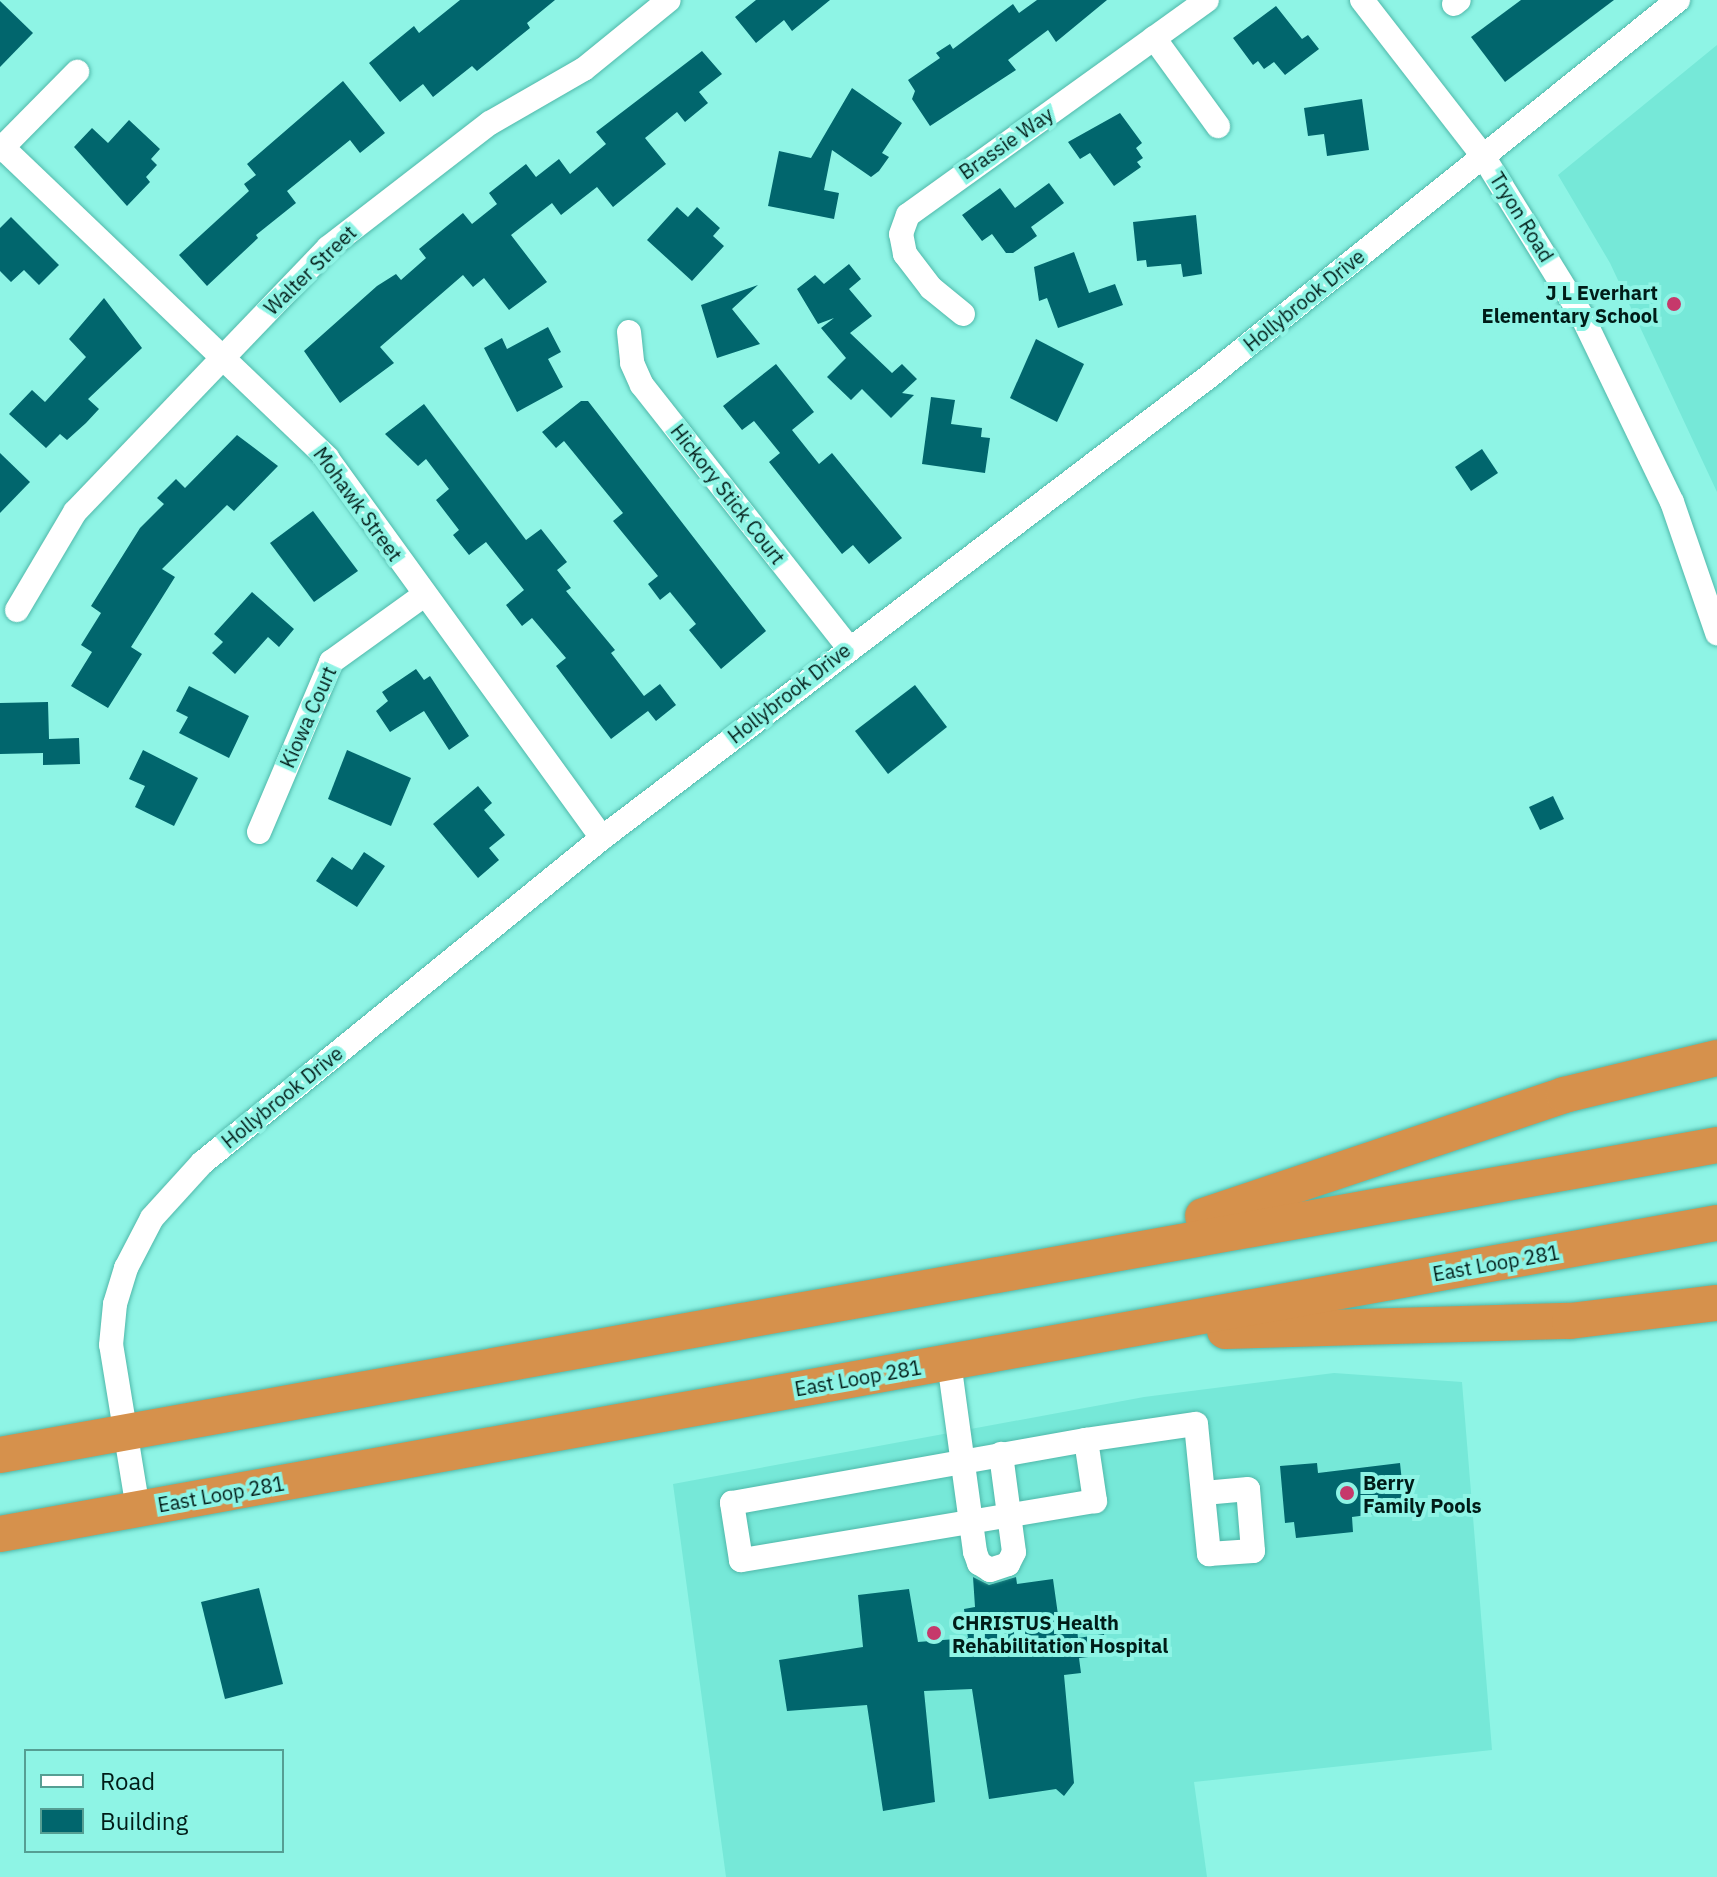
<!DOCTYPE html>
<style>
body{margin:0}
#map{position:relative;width:1717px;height:1877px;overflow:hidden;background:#8ef4e5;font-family:"IBM Plex Sans",sans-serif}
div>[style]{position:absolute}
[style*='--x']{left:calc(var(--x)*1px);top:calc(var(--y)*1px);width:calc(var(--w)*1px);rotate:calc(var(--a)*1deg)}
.built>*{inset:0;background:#76e8d8}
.building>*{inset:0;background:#01666d}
.roads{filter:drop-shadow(0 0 2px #50b8aa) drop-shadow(0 0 2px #50b8aa)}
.minor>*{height:24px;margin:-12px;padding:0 12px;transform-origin:12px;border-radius:12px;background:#fff}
.highway>*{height:36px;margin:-18px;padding:0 18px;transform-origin:18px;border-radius:18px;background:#d6914c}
.dots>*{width:22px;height:22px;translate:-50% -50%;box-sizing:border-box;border:4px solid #8ef4e5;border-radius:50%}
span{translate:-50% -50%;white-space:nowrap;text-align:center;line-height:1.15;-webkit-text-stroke:8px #8ef4e5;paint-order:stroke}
.street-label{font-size:20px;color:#001c18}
.poi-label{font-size:20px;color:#001c18;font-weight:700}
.right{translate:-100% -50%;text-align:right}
.left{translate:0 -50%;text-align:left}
.legend{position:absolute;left:24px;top:1749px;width:260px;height:104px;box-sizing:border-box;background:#8ef4e5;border:2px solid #559e93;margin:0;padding:10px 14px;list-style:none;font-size:24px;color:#001c18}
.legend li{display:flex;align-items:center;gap:16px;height:40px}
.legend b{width:40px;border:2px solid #559e93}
</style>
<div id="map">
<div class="built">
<i style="clip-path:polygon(1717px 45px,1717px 492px,1610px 263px,1558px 175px)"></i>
<i style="clip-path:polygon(1334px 1373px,1462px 1382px,1492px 1750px,1194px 1782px,1207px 1877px,726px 1877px,673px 1484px,1144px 1397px)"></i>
</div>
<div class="building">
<i style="clip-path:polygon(460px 0,555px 0,527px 23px,530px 28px,477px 71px,472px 66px,433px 97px,423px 84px,400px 102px,369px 63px,414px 26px,419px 33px)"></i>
<i style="clip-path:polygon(756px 0,830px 0,792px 31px,784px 20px,756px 43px,735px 17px)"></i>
<i style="clip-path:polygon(1037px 0,1107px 0,1056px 42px,1048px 30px,1008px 60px,1016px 70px,930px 126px,912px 99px,915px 91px,908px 80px,940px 58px,936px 53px,950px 44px,953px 49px,1013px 4px,1019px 13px)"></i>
<i style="clip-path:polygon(1521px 0,1614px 0,1505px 82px,1471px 37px)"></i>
<i style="clip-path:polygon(0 1px,33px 33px,0 67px)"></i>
<i style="clip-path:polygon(1276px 6px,1302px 39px,1308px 35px,1319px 49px,1285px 75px,1274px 62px,1264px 69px,1258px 61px,1253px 65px,1233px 38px)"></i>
<i style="clip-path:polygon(702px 51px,722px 74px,699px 92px,708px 103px,685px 122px,677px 112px,645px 138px,666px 164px,613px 207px,597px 187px,561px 215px,552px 203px,511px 235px,547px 282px,509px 310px,484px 278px,473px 287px,463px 275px,380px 347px,394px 363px,340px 403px,304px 351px,377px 286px,396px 274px,401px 280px,426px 258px,419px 249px,463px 213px,472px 224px,497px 204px,489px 193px,526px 164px,536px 177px,559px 159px,570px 174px,606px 144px,596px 132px)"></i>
<i style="clip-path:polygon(343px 81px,385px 133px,360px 153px,350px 140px,287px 191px,296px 203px,256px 235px,258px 238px,207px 286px,179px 255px,249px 191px,244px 184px,256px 175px,247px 164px)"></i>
<i style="clip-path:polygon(852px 88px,902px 123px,882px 153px,889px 157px,879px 171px,871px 177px,832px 150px,824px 190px,839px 193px,834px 219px,768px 206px,779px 151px,811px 158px)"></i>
<i style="clip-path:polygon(1362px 99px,1369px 150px,1327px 156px,1324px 134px,1308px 136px,1304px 108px)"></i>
<i style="clip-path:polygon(1120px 113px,1142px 143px,1136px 148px,1143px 158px,1137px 162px,1141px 167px,1114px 186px,1090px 153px,1080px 159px,1068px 142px)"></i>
<i style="clip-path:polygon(129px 120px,160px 149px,151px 159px,157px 165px,146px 177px,150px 182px,127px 206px,74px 147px,92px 128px,108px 143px)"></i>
<i style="clip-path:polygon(1049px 183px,1064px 203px,1031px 227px,1037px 236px,1013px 253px,1006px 253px,992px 234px,982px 241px,962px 215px,1000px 188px,1015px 208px)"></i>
<i style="clip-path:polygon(677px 207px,688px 217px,697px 207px,720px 228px,713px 236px,724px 246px,692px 281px,647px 240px)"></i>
<i style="clip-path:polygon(1196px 215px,1202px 274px,1183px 277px,1181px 264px,1147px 267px,1146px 260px,1137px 261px,1133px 222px)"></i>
<i style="clip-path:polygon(11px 217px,59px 265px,39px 285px,24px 270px,11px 282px,0 271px,0 228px)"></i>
<i style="clip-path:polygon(1074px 252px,1089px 293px,1115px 284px,1123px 305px,1058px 328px,1047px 298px,1039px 301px,1034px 267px)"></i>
<i style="clip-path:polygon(849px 264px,861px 279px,849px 289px,872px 316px,850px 333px,892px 373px,902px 364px,917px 379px,902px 393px,914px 395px,891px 418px,862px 389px,851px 400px,827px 377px,846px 358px,821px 328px,834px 318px,818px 324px,797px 289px,815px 275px,824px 284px)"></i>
<i style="clip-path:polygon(758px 285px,732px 309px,760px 344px,717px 358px,701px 305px)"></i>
<i style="clip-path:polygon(104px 298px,142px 348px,88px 399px,99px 409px,86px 423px,67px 440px,60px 434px,46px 448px,9px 414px,32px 390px,45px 402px,86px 357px,69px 339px)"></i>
<i style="clip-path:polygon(548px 327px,561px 352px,548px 359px,563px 387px,517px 412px,484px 348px,502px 338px,507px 349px)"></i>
<i style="clip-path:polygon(1036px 339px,1084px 364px,1057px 422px,1010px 398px)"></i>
<i style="clip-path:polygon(776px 364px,814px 412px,792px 430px,819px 464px,832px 453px,902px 538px,869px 564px,853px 545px,842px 554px,822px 529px,769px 462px,780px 453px,754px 421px,742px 430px,723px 406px)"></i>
<i style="clip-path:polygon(931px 397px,955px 400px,951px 424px,982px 428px,981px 437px,990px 438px,985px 473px,922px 464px)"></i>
<i style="clip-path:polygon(581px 401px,588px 401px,766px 631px,721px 669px,689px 630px,696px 624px,670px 592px,660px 600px,648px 584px,658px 576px,613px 521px,623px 513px,564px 441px,556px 448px,542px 432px)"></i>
<i style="clip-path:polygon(424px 404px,526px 540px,541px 529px,567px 562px,557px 570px,571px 588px,566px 591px,615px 650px,611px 653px,644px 696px,660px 684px,676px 705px,656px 721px,648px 711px,611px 739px,556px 666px,566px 658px,532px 618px,522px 626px,506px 605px,524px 590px,486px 542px,469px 555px,453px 535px,459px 530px,436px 500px,449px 489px,426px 459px,418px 466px,385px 434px)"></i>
<i style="clip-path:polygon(237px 435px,278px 466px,234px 511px,227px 505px,162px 569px,175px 577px,131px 647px,142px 654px,108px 708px,71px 686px,92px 652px,81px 645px,101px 613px,91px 606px,140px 528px,164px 504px,157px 498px,176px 479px,185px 488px)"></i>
<i style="clip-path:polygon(1482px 449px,1498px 473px,1471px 491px,1455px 467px)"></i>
<i style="clip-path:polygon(0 453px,30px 482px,0 513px)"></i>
<i style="clip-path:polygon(313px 511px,358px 571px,314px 602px,270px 543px)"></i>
<i style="clip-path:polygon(252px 592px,294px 629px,279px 647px,268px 637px,235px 674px,212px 653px,223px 642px,214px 634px)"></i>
<i style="clip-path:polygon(416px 669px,424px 680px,430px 676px,469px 736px,449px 750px,424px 711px,390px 732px,376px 711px,388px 701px,382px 692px)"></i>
<i style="clip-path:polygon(915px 685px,947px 727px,888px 774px,855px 731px)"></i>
<i style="clip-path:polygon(189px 686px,249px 716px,229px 758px,179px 733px,188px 717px,176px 711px)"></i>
<i style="clip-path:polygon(48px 702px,49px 739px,79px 738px,80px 764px,43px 765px,43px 753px,0 754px,0 703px)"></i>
<i style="clip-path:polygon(143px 750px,198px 778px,174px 826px,135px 807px,145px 786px,129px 779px)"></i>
<i style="clip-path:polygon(347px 750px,411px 778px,391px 826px,328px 799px)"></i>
<i style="clip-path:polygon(478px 786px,492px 803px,484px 810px,505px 835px,489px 848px,499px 860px,478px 878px,433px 824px)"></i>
<i style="clip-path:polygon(1553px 796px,1564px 819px,1540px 830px,1529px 807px)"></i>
<i style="clip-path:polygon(364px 852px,385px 866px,357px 907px,316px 881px,332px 857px,352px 870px)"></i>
<i style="clip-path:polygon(1317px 1463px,1318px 1473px,1400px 1463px,1405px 1510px,1352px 1517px,1353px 1532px,1296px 1538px,1294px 1522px,1285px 1523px,1280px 1466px)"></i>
<i style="clip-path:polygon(973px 1577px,989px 1585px,1016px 1577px,1017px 1584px,1053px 1579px,1059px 1622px,1076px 1620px,1078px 1638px,1104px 1634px,1107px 1655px,1079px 1658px,1081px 1673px,1064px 1675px,1074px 1783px,1064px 1796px,1056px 1789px,989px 1799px,972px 1689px,924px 1691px,935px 1802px,883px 1811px,867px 1705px,787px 1711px,779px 1660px,863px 1647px,858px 1595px,909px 1589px,918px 1642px,968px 1638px,964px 1609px,975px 1607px)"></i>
<i style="clip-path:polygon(259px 1588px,283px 1684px,225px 1699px,201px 1602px)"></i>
</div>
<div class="roads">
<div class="minor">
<i style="--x:1362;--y:0;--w:197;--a:52.2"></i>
<i style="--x:1483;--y:156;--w:190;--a:58.3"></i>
<i style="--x:1583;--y:318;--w:204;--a:64.2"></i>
<i style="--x:1672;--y:502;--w:139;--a:71"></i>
<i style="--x:1454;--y:4;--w:6;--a:-39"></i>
<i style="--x:1154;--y:38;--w:109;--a:54"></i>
<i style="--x:0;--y:145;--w:453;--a:43.7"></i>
<i style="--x:327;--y:458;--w:469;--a:54.1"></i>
<i style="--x:0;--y:150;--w:110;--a:-45.4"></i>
<i style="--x:963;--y:314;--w:41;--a:-140.9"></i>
<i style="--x:931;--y:288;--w:43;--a:-127.4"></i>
<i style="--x:905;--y:254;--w:20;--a:-101"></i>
<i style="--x:901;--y:234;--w:20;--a:-70"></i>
<i style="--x:908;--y:215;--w:368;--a:-35.7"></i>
<i style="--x:629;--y:332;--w:31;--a:84"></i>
<i style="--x:632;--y:363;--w:24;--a:66"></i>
<i style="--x:642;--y:385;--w:333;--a:51.8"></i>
<i style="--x:17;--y:610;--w:114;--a:-59.4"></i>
<i style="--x:75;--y:512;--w:366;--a:-46.2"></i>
<i style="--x:328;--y:248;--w:205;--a:-37.7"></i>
<i style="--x:490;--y:123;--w:108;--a:-29.9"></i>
<i style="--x:584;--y:69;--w:109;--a:-39.1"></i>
<i style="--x:259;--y:832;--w:185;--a:-67"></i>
<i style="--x:331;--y:662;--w:113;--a:-35.7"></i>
<i style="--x:949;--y:1362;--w:192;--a:82.2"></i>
<i style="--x:975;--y:1552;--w:12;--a:70"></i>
<i style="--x:979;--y:1563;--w:13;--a:32"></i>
<i style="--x:990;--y:1570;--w:19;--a:-18"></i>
<i style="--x:1008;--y:1564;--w:13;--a:-63"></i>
<i style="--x:1014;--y:1552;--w:99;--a:-97.6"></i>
<i style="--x:1086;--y:1440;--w:62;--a:81.6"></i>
<i style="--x:1095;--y:1501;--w:359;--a:170.5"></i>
<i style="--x:741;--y:1560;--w:58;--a:-99"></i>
<i style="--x:732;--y:1503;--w:360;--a:-10.1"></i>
<i style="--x:1086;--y:1440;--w:111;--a:-8.3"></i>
<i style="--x:1196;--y:1424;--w:131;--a:84.3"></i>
<i style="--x:1209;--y:1554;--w:44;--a:-3.9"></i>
<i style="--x:1253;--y:1551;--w:62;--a:-94.6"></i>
<i style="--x:1248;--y:1489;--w:44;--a:174.8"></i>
<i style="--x:138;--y:1509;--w:166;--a:-99.3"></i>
<i style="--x:111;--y:1345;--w:41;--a:-84.4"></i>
<i style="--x:115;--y:1304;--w:38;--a:-73"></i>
<i style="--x:126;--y:1268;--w:56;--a:-62.5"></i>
<i style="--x:152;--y:1218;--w:74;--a:-47.7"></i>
<i style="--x:202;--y:1163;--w:515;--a:-39.09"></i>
<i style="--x:602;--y:838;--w:760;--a:-37.25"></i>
<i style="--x:1207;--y:378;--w:604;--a:-38.75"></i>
</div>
<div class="highway">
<i style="--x:1203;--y:1216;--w:381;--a:-18.5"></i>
<i style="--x:1564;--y:1095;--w:157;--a:-13.6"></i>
<i style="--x:1225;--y:1331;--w:345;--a:-1.7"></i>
<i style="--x:1570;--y:1321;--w:148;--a:-7"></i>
<i style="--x:0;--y:1455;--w:1745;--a:-10.23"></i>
<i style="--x:0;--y:1534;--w:1745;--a:-10.27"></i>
</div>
</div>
<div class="dots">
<i style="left:1674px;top:304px;background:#c6396b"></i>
<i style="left:1347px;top:1493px;background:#c6396b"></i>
<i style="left:934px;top:1633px;background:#c6396b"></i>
</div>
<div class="street-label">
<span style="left:1006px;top:143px;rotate:-35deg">Brassie Way</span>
<span style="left:1522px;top:217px;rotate:58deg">Tryon Road</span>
<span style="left:310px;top:270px;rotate:-44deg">Walter Street</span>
<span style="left:1304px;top:300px;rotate:-39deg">Hollybrook Drive</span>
<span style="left:728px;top:494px;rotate:52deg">Hickory Stick Court</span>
<span style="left:358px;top:504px;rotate:54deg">Mohawk Street</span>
<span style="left:789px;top:693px;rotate:-38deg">Hollybrook Drive</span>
<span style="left:308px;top:717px;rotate:-66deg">Kiowa Court</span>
<span style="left:282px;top:1097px;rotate:-39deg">Hollybrook Drive</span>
<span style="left:1496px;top:1263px;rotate:-10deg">East Loop 281</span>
<span style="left:858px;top:1378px;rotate:-10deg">East Loop 281</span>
<span style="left:221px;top:1494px;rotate:-10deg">East Loop 281</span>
</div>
<div class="poi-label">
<span class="right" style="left:1658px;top:304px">J L Everhart<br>Elementary School</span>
<span class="left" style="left:1363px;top:1494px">Berry<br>Family Pools</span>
<span class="left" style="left:952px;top:1634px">CHRISTUS Health<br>Rehabilitation Hospital</span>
</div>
<ul class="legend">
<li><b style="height:10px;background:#fff"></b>Road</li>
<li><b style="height:22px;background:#01666d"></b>Building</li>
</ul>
</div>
